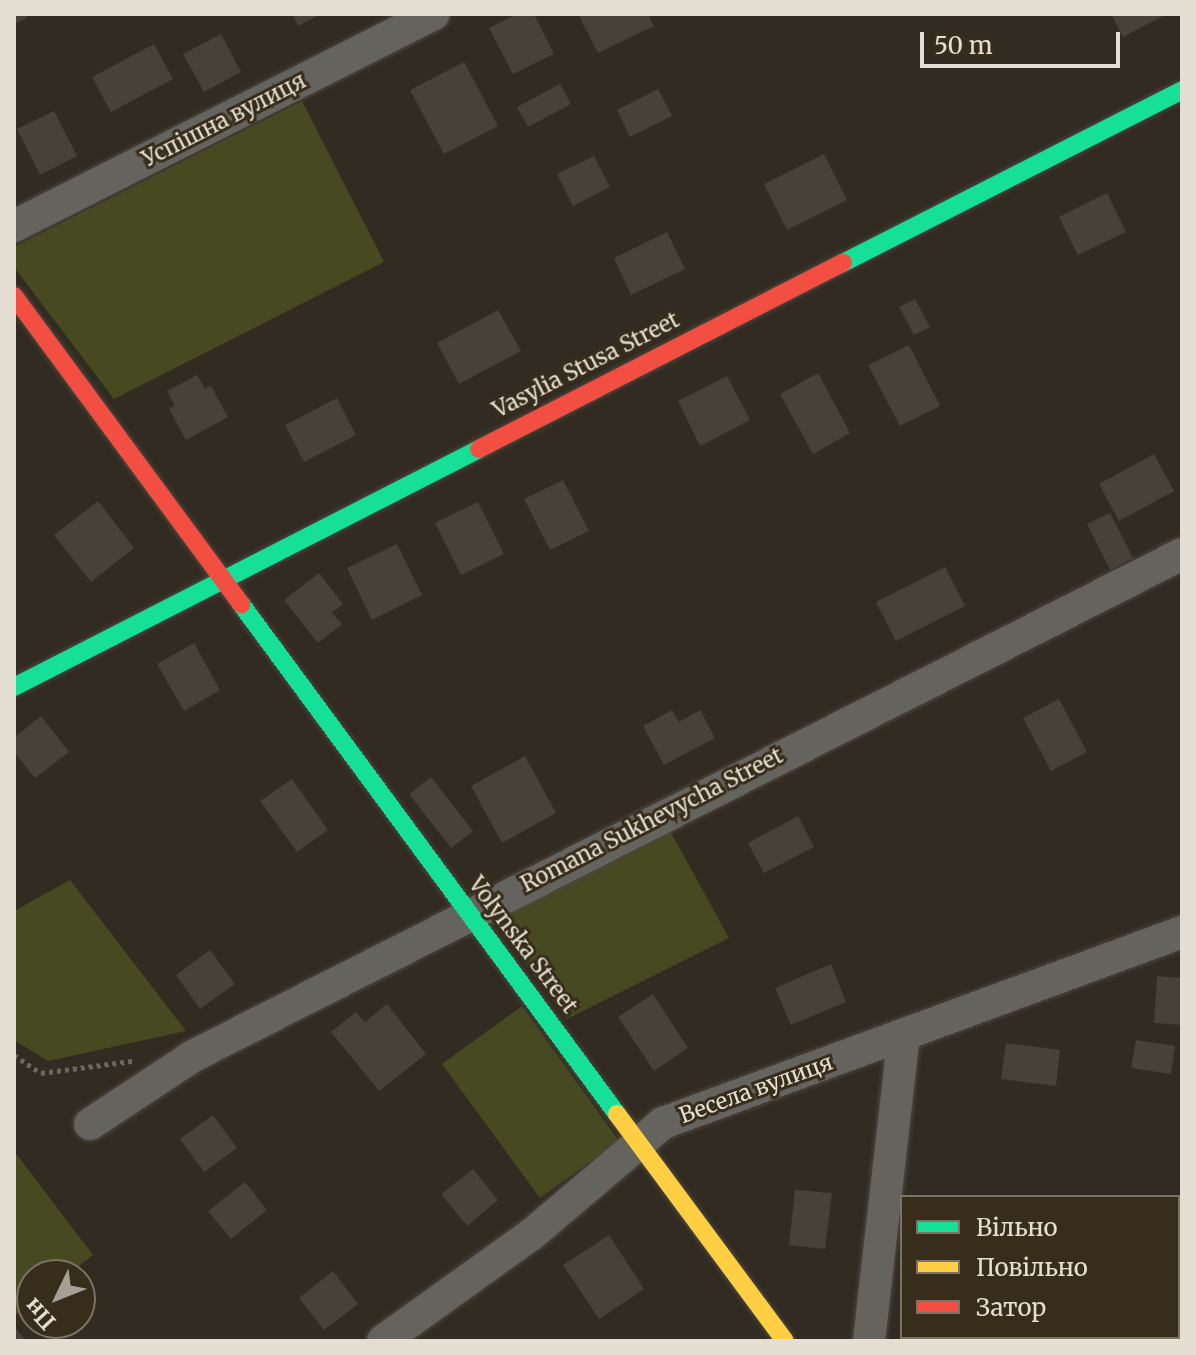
<!DOCTYPE html>
<meta charset="utf-8">
<style>
body{margin:0}
#map{position:relative;width:1196px;height:1355px;overflow:hidden;background:#322b21;font-family:Merriweather,serif}
div>[style]{position:absolute}
[style*='--x']{left:calc(var(--x)*1px);top:calc(var(--y)*1px);width:calc(var(--w)*1px);rotate:calc(var(--a)*1deg)}
.green>*{inset:0;background:#474a21}
.building>*{inset:0;background:#474139}
.path>*{height:5px;margin-top:-2.5px;transform-origin:0;background:repeating-linear-gradient(90deg,#6a6762 0 4px,transparent 0 8px)}
.roads{filter:drop-shadow(0 0 2px #4d473f) drop-shadow(0 0 2px #4d473f)}
.street>*{height:32px;margin:-16px;padding:0 16px;transform-origin:16px;border-radius:16px;background:#65635e}
.fast>*{height:18px;margin:-9px;padding:0 9px;transform-origin:9px;border-radius:9px;background:#16e098}
.slow>*{height:18px;margin:-9px;padding:0 9px;transform-origin:9px;border-radius:9px;background:#ffcf43}
.jam>*{height:18px;margin:-9px;padding:0 9px;transform-origin:9px;border-radius:9px;background:#f24e42}
span{translate:-50% -50%;white-space:nowrap;text-align:center;line-height:1.15;-webkit-text-stroke:6px #382c1b;paint-order:stroke}
.street-label{font-size:22px;color:#e5ded3}
.frame{position:absolute;inset:0;border:16px solid #e5ded3;pointer-events:none}
.legend{position:absolute;left:900px;top:1195px;width:280px;height:144px;box-sizing:border-box;background:#382c1b;border:2px solid #7d7365;margin:0;padding:10px 14px;list-style:none;font-size:24px;color:#e5ded3}
.legend li{display:flex;align-items:center;gap:16px;height:40px}
.legend b{width:40px;border:2px solid #7d7365}
.north{position:absolute;left:16px;top:1259px;width:80px;height:80px;box-sizing:border-box;background:#382c1b;border:2px solid #7d7365;border-radius:50%;rotate:227deg;font-size:22px;font-weight:700;line-height:32px;text-align:center;color:#e5ded3}
.north::after{content:'';display:block;margin:auto;width:28px;height:36px;background:#a69f95;clip-path:polygon(50% 0,100% 100%,50% 72%,0 100%)}
.scale{position:absolute;left:920px;top:32px;width:200px;height:36px;box-sizing:border-box;border:4px solid #e5ded3;border-top:0;padding-left:10px;font-size:24px;line-height:28px;white-space:nowrap;color:#e5ded3;-webkit-text-stroke:6px #382c1b;paint-order:stroke}
</style>
<div id="map">
<div class="green">
<i style="clip-path:polygon(302px 101px,384px 262px,114px 399px,14px 267px,14px 247px)"></i>
<i style="clip-path:polygon(669px 829px,729px 938px,567px 1019px,490px 918px)"></i>
<i style="clip-path:polygon(70px 880px,186px 1031px,48px 1061px,14px 1040px,14px 911px)"></i>
<i style="clip-path:polygon(522px 1006px,619px 1141px,540px 1198px,442px 1064px)"></i>
<i style="clip-path:polygon(14px 1151px,93px 1255px,67px 1275px,32px 1275px,32px 1302px,14px 1316px)"></i>
</div>
<div class="building">
<i style="clip-path:polygon(14px 14px,25px 14px,27px 18px,14px 24px)"></i>
<i style="clip-path:polygon(292px 14px,321px 14px,298px 26px)"></i>
<i style="clip-path:polygon(517px 14px,534px 14px,554px 54px,513px 74px,489px 28px)"></i>
<i style="clip-path:polygon(578px 14px,648px 14px,654px 26px,598px 53px)"></i>
<i style="clip-path:polygon(1111px 14px,1167px 14px,1123px 37px)"></i>
<i style="clip-path:polygon(221px 34px,241px 72px,204px 92px,183px 54px)"></i>
<i style="clip-path:polygon(154px 44px,173px 79px,111px 112px,92px 77px)"></i>
<i style="clip-path:polygon(464px 62px,498px 126px,444px 154px,410px 90px)"></i>
<i style="clip-path:polygon(560px 84px,571px 104px,528px 127px,517px 107px)"></i>
<i style="clip-path:polygon(658px 89px,672px 116px,630px 137px,617px 110px)"></i>
<i style="clip-path:polygon(54px 111px,77px 156px,40px 175px,17px 129px)"></i>
<i style="clip-path:polygon(824px 154px,847px 200px,787px 230px,764px 184px)"></i>
<i style="clip-path:polygon(594px 156px,610px 187px,573px 206px,557px 174px)"></i>
<i style="clip-path:polygon(1107px 193px,1126px 232px,1078px 255px,1059px 217px)"></i>
<i style="clip-path:polygon(667px 232px,685px 269px,631px 295px,614px 258px)"></i>
<i style="clip-path:polygon(915px 299px,930px 327px,914px 335px,899px 307px)"></i>
<i style="clip-path:polygon(498px 310px,521px 351px,459px 384px,437px 343px)"></i>
<i style="clip-path:polygon(909px 345px,940px 406px,900px 426px,868px 365px)"></i>
<i style="clip-path:polygon(818px 373px,850px 433px,813px 454px,780px 394px)"></i>
<i style="clip-path:polygon(197px 375px,205px 389px,211px 386px,228px 417px,186px 440px,169px 409px,175px 406px,167px 391px)"></i>
<i style="clip-path:polygon(727px 376px,750px 420px,700px 446px,678px 401px)"></i>
<i style="clip-path:polygon(337px 398px,356px 435px,304px 462px,285px 425px)"></i>
<i style="clip-path:polygon(1154px 454px,1174px 491px,1119px 521px,1099px 484px)"></i>
<i style="clip-path:polygon(563px 480px,589px 531px,550px 550px,524px 499px)"></i>
<i style="clip-path:polygon(98px 501px,134px 548px,91px 582px,54px 535px)"></i>
<i style="clip-path:polygon(478px 502px,504px 554px,461px 575px,435px 523px)"></i>
<i style="clip-path:polygon(1110px 513px,1133px 558px,1110px 570px,1087px 524px)"></i>
<i style="clip-path:polygon(397px 544px,422px 595px,372px 620px,347px 568px)"></i>
<i style="clip-path:polygon(945px 567px,965px 606px,896px 641px,876px 602px)"></i>
<i style="clip-path:polygon(319px 573px,343px 604px,332px 613px,342px 624px,318px 643px,284px 600px)"></i>
<i style="clip-path:polygon(194px 643px,220px 690px,184px 711px,157px 664px)"></i>
<i style="clip-path:polygon(1059px 699px,1087px 752px,1051px 771px,1023px 718px)"></i>
<i style="clip-path:polygon(672px 710px,679px 722px,700px 710px,715px 738px,664px 765px,643px 726px)"></i>
<i style="clip-path:polygon(41px 716px,69px 752px,35px 778px,14px 752px,14px 738px)"></i>
<i style="clip-path:polygon(525px 756px,556px 813px,502px 843px,471px 786px)"></i>
<i style="clip-path:polygon(431px 777px,473px 831px,451px 848px,409px 794px)"></i>
<i style="clip-path:polygon(292px 779px,328px 830px,297px 852px,260px 801px)"></i>
<i style="clip-path:polygon(798px 816px,814px 847px,764px 873px,748px 843px)"></i>
<i style="clip-path:polygon(210px 950px,235px 984px,200px 1009px,176px 975px)"></i>
<i style="clip-path:polygon(831px 964px,846px 1002px,791px 1025px,775px 988px)"></i>
<i style="clip-path:polygon(1157px 976px,1182px 978px,1182px 1025px,1154px 1023px)"></i>
<i style="clip-path:polygon(653px 994px,688px 1048px,654px 1071px,618px 1017px)"></i>
<i style="clip-path:polygon(387px 1004px,426px 1054px,379px 1091px,331px 1032px,356px 1012px,365px 1022px)"></i>
<i style="clip-path:polygon(1136px 1040px,1175px 1046px,1171px 1074px,1131px 1068px)"></i>
<i style="clip-path:polygon(1006px 1043px,1060px 1050px,1056px 1086px,1001px 1079px)"></i>
<i style="clip-path:polygon(213px 1115px,237px 1148px,204px 1172px,180px 1139px)"></i>
<i style="clip-path:polygon(473px 1169px,498px 1200px,467px 1226px,441px 1194px)"></i>
<i style="clip-path:polygon(245px 1182px,267px 1210px,231px 1239px,208px 1211px)"></i>
<i style="clip-path:polygon(795px 1190px,832px 1193px,825px 1249px,789px 1245px)"></i>
<i style="clip-path:polygon(609px 1235px,644px 1289px,599px 1319px,563px 1265px)"></i>
<i style="clip-path:polygon(1178px 1266px,1182px 1267px,1182px 1294px,1178px 1294px)"></i>
<i style="clip-path:polygon(333px 1271px,358px 1304px,324px 1330px,299px 1298px)"></i>
<i style="clip-path:polygon(14px 1326px,26px 1341px,14px 1341px)"></i>
<i style="clip-path:polygon(907px 1337px,977px 1337px,976px 1341px)"></i>
</div>
<div class="path">
<i style="--x:14;--y:1055;--w:32;--a:34"></i>
<i style="--x:41;--y:1073;--w:92;--a:-7.5"></i>
</div>
<div class="roads">
<div class="street">
<i style="--x:14;--y:226;--w:470;--a:-26.8"></i>
<i style="--x:90;--y:1124;--w:123;--a:-33.4"></i>
<i style="--x:193;--y:1056;--w:1109;--a:-26.91"></i>
<i style="--x:383;--y:1341;--w:183;--a:-35.7"></i>
<i style="--x:532;--y:1234;--w:172;--a:-40.3"></i>
<i style="--x:663;--y:1123;--w:553;--a:-20.2"></i>
<i style="--x:869;--y:1341;--w:308;--a:-83.5"></i>
</div>
<div class="fast">
<i style="--x:843;--y:263;--w:381;--a:-27"></i>
<i style="--x:241;--y:604;--w:634;--a:53.6"></i>
<i style="--x:14;--y:687;--w:522;--a:-27.1"></i>
</div>
<div class="slow">
<i style="--x:617;--y:1114;--w:282;--a:53.5"></i>
</div>
<div class="jam">
<i style="--x:14;--y:296;--w:383;--a:53.6"></i>
<i style="--x:479;--y:449;--w:409;--a:-27.1"></i>
</div>
</div>
<div class="street-label">
<span style="left:224px;top:120px;rotate:-27deg">Успішна вулиця</span>
<span style="left:586px;top:365px;rotate:-27deg">Vasylia Stusa Street</span>
<span style="left:652px;top:820px;rotate:-27deg">Romana Sukhevycha Street</span>
<span style="left:523px;top:945px;rotate:53deg">Volynska Street</span>
<span style="left:756px;top:1089px;rotate:-20deg">Весела вулиця</span>
</div>
<div class="frame"></div>
<ul class="legend">
<li><b style="height:10px;background:#16e098"></b>Вільно</li>
<li><b style="height:10px;background:#ffcf43"></b>Повільно</li>
<li><b style="height:10px;background:#f24e42"></b>Затор</li>
</ul>
<div class="north">Пн</div>
<div class="scale">50 m</div>
</div>
